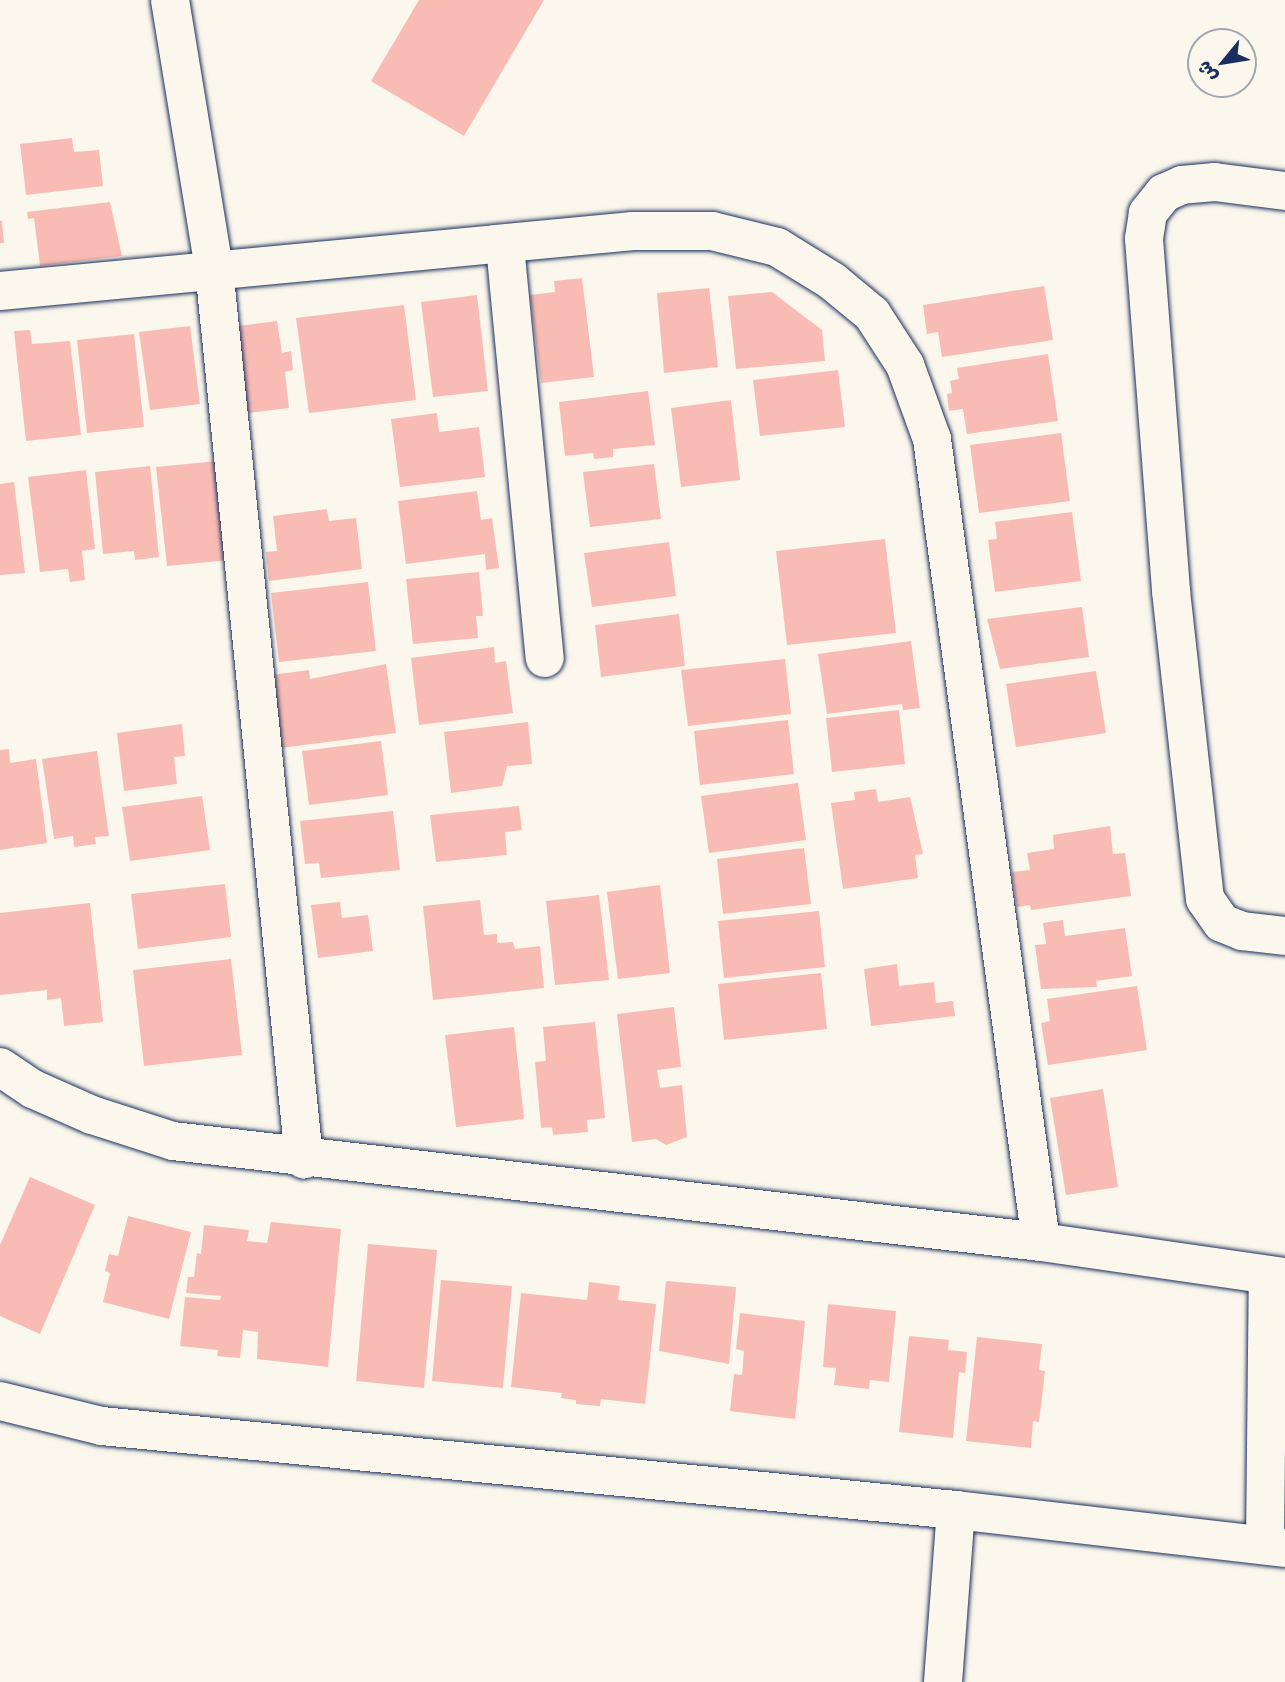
<!DOCTYPE html>
<meta charset="utf-8">
<style>
body{margin:0}
#map{position:relative;width:1285px;height:1682px;overflow:hidden;background:#fbf7ec;font-family:"Playpen Sans","Playpen Sans Arabic",sans-serif}
div>[style]{position:absolute}
[style*='--x']{left:calc(var(--x)*1px);top:calc(var(--y)*1px);width:calc(var(--w)*1px);rotate:calc(var(--a)*1deg)}
.building>*{inset:0;background:#f8bcb5}
.roads{filter:drop-shadow(0 0 2px #1b2f5e) drop-shadow(0 0 2px #1b2f5e)}
.minor>*{height:38px;margin:-19px;padding:0 19px;transform-origin:19px;border-radius:19px;background:#fbf7ec}
span{translate:-50% -50%;white-space:nowrap;text-align:center;line-height:1.15;-webkit-text-stroke:5px #fbf7ec;paint-order:stroke}
.north{position:absolute;left:1187px;top:28px;width:70px;height:70px;box-sizing:border-box;background:#fbf7ec;border:2px solid #a1a7b3;border-radius:50%;rotate:240deg;font-size:19px;font-weight:700;line-height:28px;text-align:center;color:#1b2f5e}
.north::after{content:'';display:block;margin:auto;width:24px;height:32px;background:#1b2f5e;clip-path:polygon(50% 0,100% 100%,50% 72%,0 100%)}
</style>
<div id="map">
<div class="building">
<i style="clip-path:polygon(419px 0,544px 0,464px 136px,371px 81px)"></i>
<i style="clip-path:polygon(72px 138px,74px 152px,99px 150px,103px 186px,26px 195px,20px 144px)"></i>
<i style="clip-path:polygon(110px 202px,122px 256px,40px 266px,34px 218px,28px 219px,27px 212px)"></i>
<i style="clip-path:polygon(0 221px,2px 221px,4px 243px,0 243px)"></i>
<i style="clip-path:polygon(582px 278px,594px 377px,541px 383px,530px 295px,555px 292px,554px 281px)"></i>
<i style="clip-path:polygon(1044px 286px,1053px 340px,942px 357px,938px 332px,927px 334px,923px 305px)"></i>
<i style="clip-path:polygon(709px 288px,718px 367px,664px 373px,657px 293px)"></i>
<i style="clip-path:polygon(772px 292px,822px 330px,825px 361px,736px 369px,728px 296px)"></i>
<i style="clip-path:polygon(477px 295px,488px 391px,433px 397px,421px 302px)"></i>
<i style="clip-path:polygon(404px 305px,416px 400px,309px 413px,296px 318px)"></i>
<i style="clip-path:polygon(277px 321px,282px 353px,291px 351px,293px 370px,285px 372px,289px 408px,240px 414px,229px 327px)"></i>
<i style="clip-path:polygon(190px 326px,200px 404px,150px 410px,139px 332px)"></i>
<i style="clip-path:polygon(30px 330px,32px 344px,70px 341px,81px 435px,26px 441px,14px 331px)"></i>
<i style="clip-path:polygon(134px 334px,144px 427px,87px 433px,77px 340px)"></i>
<i style="clip-path:polygon(1048px 354px,1058px 421px,967px 434px,963px 409px,949px 411px,947px 394px,952px 393px,950px 381px,959px 379px,957px 368px)"></i>
<i style="clip-path:polygon(838px 370px,845px 427px,760px 436px,753px 380px)"></i>
<i style="clip-path:polygon(648px 391px,655px 445px,613px 449px,613px 457px,594px 459px,593px 453px,565px 456px,559px 402px)"></i>
<i style="clip-path:polygon(731px 400px,740px 480px,681px 487px,671px 408px)"></i>
<i style="clip-path:polygon(437px 413px,439px 432px,479px 427px,485px 477px,400px 487px,391px 419px)"></i>
<i style="clip-path:polygon(1061px 433px,1070px 501px,979px 513px,970px 445px)"></i>
<i style="clip-path:polygon(218px 461px,229px 560px,167px 566px,156px 467px)"></i>
<i style="clip-path:polygon(654px 464px,661px 519px,590px 527px,583px 472px)"></i>
<i style="clip-path:polygon(150px 466px,159px 557px,135px 560px,134px 551px,103px 554px,95px 472px)"></i>
<i style="clip-path:polygon(86px 470px,95px 549px,82px 551px,85px 580px,70px 582px,68px 569px,40px 572px,28px 477px)"></i>
<i style="clip-path:polygon(14px 482px,25px 573px,0 575px,0 484px)"></i>
<i style="clip-path:polygon(477px 491px,481px 520px,492px 518px,499px 568px,486px 570px,485px 554px,406px 564px,398px 501px)"></i>
<i style="clip-path:polygon(327px 509px,329px 521px,356px 518px,362px 569px,269px 581px,266px 552px,277px 551px,273px 516px)"></i>
<i style="clip-path:polygon(1072px 512px,1081px 581px,995px 592px,988px 540px,997px 539px,995px 522px)"></i>
<i style="clip-path:polygon(885px 539px,896px 633px,787px 645px,776px 551px)"></i>
<i style="clip-path:polygon(669px 542px,676px 596px,592px 607px,584px 553px)"></i>
<i style="clip-path:polygon(479px 572px,483px 616px,476px 616px,478px 638px,413px 644px,406px 579px)"></i>
<i style="clip-path:polygon(368px 582px,376px 651px,279px 662px,271px 593px)"></i>
<i style="clip-path:polygon(1082px 607px,1089px 657px,1000px 669px,987px 619px)"></i>
<i style="clip-path:polygon(679px 614px,685px 666px,601px 677px,595px 625px)"></i>
<i style="clip-path:polygon(911px 641px,920px 708px,903px 710px,902px 704px,827px 714px,818px 654px)"></i>
<i style="clip-path:polygon(494px 647px,495px 663px,506px 661px,513px 713px,419px 725px,411px 658px)"></i>
<i style="clip-path:polygon(785px 659px,791px 714px,688px 726px,681px 670px)"></i>
<i style="clip-path:polygon(386px 664px,396px 733px,281px 748px,271px 675px,309px 670px,310px 679px)"></i>
<i style="clip-path:polygon(1096px 671px,1106px 733px,1016px 747px,1006px 684px)"></i>
<i style="clip-path:polygon(899px 710px,905px 764px,832px 772px,826px 718px)"></i>
<i style="clip-path:polygon(788px 720px,794px 774px,700px 785px,694px 731px)"></i>
<i style="clip-path:polygon(528px 722px,532px 764px,507px 766px,502px 786px,451px 793px,444px 732px)"></i>
<i style="clip-path:polygon(182px 724px,185px 756px,174px 757px,177px 784px,124px 791px,117px 733px)"></i>
<i style="clip-path:polygon(381px 741px,388px 795px,309px 805px,302px 751px)"></i>
<i style="clip-path:polygon(9px 749px,10px 763px,36px 759px,47px 843px,0 850px,0 750px)"></i>
<i style="clip-path:polygon(97px 751px,109px 836px,95px 837px,96px 844px,74px 847px,73px 836px,54px 839px,42px 759px)"></i>
<i style="clip-path:polygon(798px 783px,806px 840px,709px 853px,701px 796px)"></i>
<i style="clip-path:polygon(876px 789px,878px 802px,910px 797px,923px 854px,915px 855px,918px 878px,843px 889px,831px 803px,855px 800px,854px 792px)"></i>
<i style="clip-path:polygon(202px 796px,210px 850px,130px 861px,122px 807px)"></i>
<i style="clip-path:polygon(519px 806px,522px 830px,505px 832px,507px 855px,436px 862px,430px 815px)"></i>
<i style="clip-path:polygon(393px 811px,400px 870px,321px 878px,319px 863px,305px 864px,300px 821px)"></i>
<i style="clip-path:polygon(1110px 826px,1113px 854px,1125px 853px,1131px 896px,1031px 910px,1030px 905px,1017px 907px,1012px 872px,1030px 870px,1027px 853px,1054px 849px,1053px 835px)"></i>
<i style="clip-path:polygon(804px 848px,811px 904px,723px 914px,717px 859px)"></i>
<i style="clip-path:polygon(225px 884px,231px 937px,138px 949px,131px 894px)"></i>
<i style="clip-path:polygon(660px 885px,670px 973px,618px 979px,607px 892px)"></i>
<i style="clip-path:polygon(599px 895px,609px 980px,555px 985px,546px 901px)"></i>
<i style="clip-path:polygon(480px 900px,484px 935px,497px 934px,497px 943px,513px 942px,515px 949px,540px 946px,544px 988px,433px 1000px,423px 906px)"></i>
<i style="clip-path:polygon(340px 902px,342px 918px,368px 915px,373px 951px,318px 958px,311px 905px)"></i>
<i style="clip-path:polygon(90px 903px,103px 1022px,64px 1026px,61px 998px,47px 1000px,47px 990px,0 995px,0 913px)"></i>
<i style="clip-path:polygon(819px 911px,825px 967px,724px 978px,718px 921px)"></i>
<i style="clip-path:polygon(1063px 920px,1065px 936px,1125px 928px,1132px 976px,1096px 981px,1097px 987px,1041px 989px,1035px 945px,1046px 944px,1043px 923px)"></i>
<i style="clip-path:polygon(231px 959px,242px 1055px,144px 1066px,133px 970px)"></i>
<i style="clip-path:polygon(897px 964px,899px 986px,934px 982px,936px 1003px,953px 1001px,955px 1016px,871px 1026px,864px 969px)"></i>
<i style="clip-path:polygon(821px 973px,827px 1029px,724px 1040px,718px 984px)"></i>
<i style="clip-path:polygon(1137px 986px,1147px 1050px,1048px 1065px,1041px 1023px,1050px 1021px,1047px 999px)"></i>
<i style="clip-path:polygon(674px 1007px,681px 1067px,657px 1070px,660px 1088px,682px 1085px,687px 1137px,666px 1145px,656px 1139px,632px 1142px,617px 1014px)"></i>
<i style="clip-path:polygon(595px 1022px,605px 1118px,587px 1120px,588px 1132px,553px 1135px,552px 1127px,541px 1128px,535px 1062px,546px 1061px,543px 1027px)"></i>
<i style="clip-path:polygon(514px 1027px,524px 1119px,456px 1127px,445px 1035px)"></i>
<i style="clip-path:polygon(1103px 1089px,1118px 1187px,1066px 1195px,1050px 1098px)"></i>
<i style="clip-path:polygon(30px 1177px,95px 1205px,40px 1334px,0 1316px,0 1245px)"></i>
<i style="clip-path:polygon(128px 1216px,191px 1232px,169px 1319px,103px 1302px,110px 1273px,105px 1271px,109px 1254px,118px 1256px)"></i>
<i style="clip-path:polygon(271px 1222px,341px 1229px,328px 1367px,257px 1359px,258px 1332px,243px 1330px,240px 1358px,217px 1356px,218px 1350px,180px 1346px,185px 1297px,220px 1300px,221px 1296px,186px 1293px,188px 1277px,194px 1277px,197px 1253px,201px 1254px,204px 1225px,249px 1230px,247px 1241px,267px 1243px)"></i>
<i style="clip-path:polygon(368px 1244px,437px 1250px,424px 1388px,356px 1381px)"></i>
<i style="clip-path:polygon(441px 1280px,512px 1286px,503px 1388px,432px 1381px)"></i>
<i style="clip-path:polygon(666px 1281px,736px 1287px,729px 1364px,659px 1351px)"></i>
<i style="clip-path:polygon(589px 1282px,620px 1286px,618px 1300px,656px 1304px,645px 1404px,601px 1399px,600px 1406px,576px 1404px,576px 1400px,561px 1398px,562px 1393px,511px 1387px,521px 1293px,587px 1300px)"></i>
<i style="clip-path:polygon(828px 1304px,896px 1311px,889px 1382px,870px 1380px,869px 1389px,834px 1385px,836px 1368px,823px 1367px)"></i>
<i style="clip-path:polygon(740px 1313px,805px 1321px,795px 1419px,730px 1411px,734px 1374px,742px 1375px,744px 1351px,736px 1349px)"></i>
<i style="clip-path:polygon(909px 1336px,949px 1340px,948px 1350px,967px 1352px,965px 1373px,959px 1372px,953px 1438px,899px 1432px)"></i>
<i style="clip-path:polygon(977px 1337px,1042px 1344px,1039px 1370px,1045px 1371px,1039px 1422px,1033px 1421px,1031px 1448px,966px 1441px)"></i>
</div>
<div class="roads">
<div class="minor">
<i style="--x:170;--y:0;--w:272;--a:80.7"></i>
<i style="--x:214;--y:268;--w:896;--a:84.23"></i>
<i style="--x:1285;--y:191;--w:71;--a:-172.7"></i>
<i style="--x:1215;--y:182;--w:33;--a:175"></i>
<i style="--x:1182;--y:185;--w:20;--a:156"></i>
<i style="--x:1164;--y:193;--w:26;--a:129"></i>
<i style="--x:1148;--y:213;--w:26;--a:99"></i>
<i style="--x:1144;--y:239;--w:353;--a:85.6"></i>
<i style="--x:1171;--y:591;--w:310;--a:83.7"></i>
<i style="--x:1205;--y:899;--w:29;--a:55"></i>
<i style="--x:1222;--y:923;--w:22;--a:22"></i>
<i style="--x:1242;--y:931;--w:43;--a:6.6"></i>
<i style="--x:505;--y:246;--w:414;--a:84.5"></i>
<i style="--x:0;--y:291;--w:636;--a:-5.41"></i>
<i style="--x:633;--y:231;--w:79;--a:0"></i>
<i style="--x:712;--y:231;--w:67;--a:13.8"></i>
<i style="--x:777;--y:247;--w:65;--a:31.7"></i>
<i style="--x:832;--y:281;--w:52;--a:39.5"></i>
<i style="--x:872;--y:314;--w:61;--a:57.1"></i>
<i style="--x:905;--y:365;--w:79;--a:70"></i>
<i style="--x:932;--y:439;--w:810;--a:82.27"></i>
<i style="--x:0;--y:1067;--w:40;--a:34"></i>
<i style="--x:33;--y:1089;--w:64;--a:23.8"></i>
<i style="--x:92;--y:1115;--w:85;--a:17.8"></i>
<i style="--x:173;--y:1141;--w:874;--a:6.64"></i>
<i style="--x:1041;--y:1242;--w:246;--a:8.2"></i>
<i style="--x:0;--y:1401;--w:105;--a:13.8"></i>
<i style="--x:102;--y:1426;--w:858;--a:5.62"></i>
<i style="--x:956;--y:1510;--w:331;--a:6.6"></i>
<i style="--x:1265;--y:1544;--w:268;--a:-89.4"></i>
<i style="--x:943;--y:1682;--w:172;--a:-85.7"></i>
</div>
</div>
<div class="north">ش</div>
</div>
